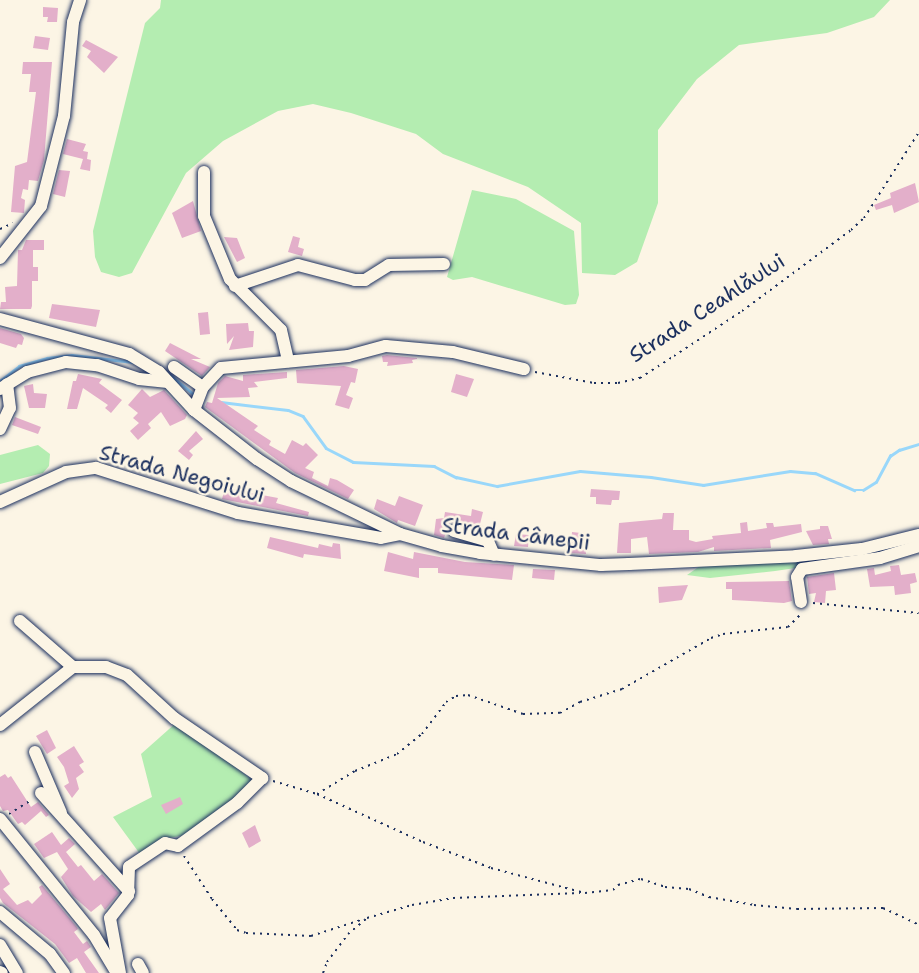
<!DOCTYPE html>
<meta charset="utf-8">
<style>
body{margin:0}
#map{position:relative;width:919px;height:973px;overflow:hidden;background:#fcf5e5;font-family:"Shantell Sans",sans-serif}
div>[style]{position:absolute}
[style*='--x']{left:calc(var(--x)*1px);top:calc(var(--y)*1px);width:calc(var(--w)*1px);rotate:calc(var(--a)*1deg)}
.green>*{inset:0;background:#b4edb1}
.stream>*{height:2.5px;margin:-1.25px;padding:0 1.25px;transform-origin:1.25px;border-radius:1.25px;background:#99d7fa}
.building>*{inset:0;background:#e3afca}
.path>*{height:2px;margin-top:-1px;transform-origin:0;background:repeating-linear-gradient(90deg,#1b2f5e 0 2px,transparent 0 7px)}
.roads{filter:drop-shadow(0 0 2px #1b2f5e) drop-shadow(0 0 2px #1b2f5e)}
.minor>*{height:12px;margin:-6px;padding:0 6px;transform-origin:6px;border-radius:6px;background:#fcf5e5}
span{translate:-50% -50%;white-space:nowrap;text-align:center;line-height:1.15;-webkit-text-stroke:5px #fcf5e5;paint-order:stroke}
.street-label{font-size:21px;color:#1b2f5e}
</style>
<div id="map">
<div class="green">
<i style="clip-path:polygon(161px 0,890px 0,874px 17px,827px 33px,739px 45px,697px 79px,658px 130px,658px 203px,637px 262px,615px 275px,582px 273px,581px 223px,528px 187px,443px 154px,416px 134px,351px 113px,313px 104px,278px 111px,223px 141px,186px 173px,132px 273px,119px 277px,101px 272px,95px 257px,93px 231px,145px 23px,160px 8px)"></i>
<i style="clip-path:polygon(472px 190px,516px 199px,574px 231px,579px 295px,576px 304px,565px 305px,472px 277px,453px 280px,447px 277px)"></i>
<i style="clip-path:polygon(38px 445px,50px 454px,49px 466px,43px 473px,0 484px,0 455px)"></i>
<i style="clip-path:polygon(895px 547px,871px 557px,775px 571px,710px 578px,687px 575px,700px 566px)"></i>
<i style="clip-path:polygon(177px 722px,255px 782px,186px 835px,163px 839px,140px 854px,113px 817px,152px 797px,141px 754px)"></i>
</div>
<div class="stream">
<i style="--x:170;--y:375;--w:32;--a:39"></i>
<i style="--x:0;--y:381;--w:24;--a:-38"></i>
<i style="--x:19;--y:366;--w:29;--a:-16"></i>
<i style="--x:47;--y:358;--w:25;--a:-7"></i>
<i style="--x:72;--y:355;--w:61;--a:6.5"></i>
<i style="--x:221;--y:402;--w:67;--a:6.8"></i>
<i style="--x:288;--y:410;--w:16;--a:22"></i>
<i style="--x:303;--y:416;--w:39;--a:54"></i>
<i style="--x:326;--y:448;--w:30;--a:27"></i>
<i style="--x:353;--y:462;--w:81;--a:2.8"></i>
<i style="--x:434;--y:466;--w:25;--a:27"></i>
<i style="--x:456;--y:477;--w:42;--a:12.4"></i>
<i style="--x:497;--y:486;--w:84;--a:-10.2"></i>
<i style="--x:580;--y:471;--w:71;--a:4.8"></i>
<i style="--x:651;--y:477;--w:53;--a:8.7"></i>
<i style="--x:703;--y:485;--w:88;--a:-9.1"></i>
<i style="--x:790;--y:471;--w:25;--a:5"></i>
<i style="--x:815;--y:473;--w:43;--a:23.6"></i>
<i style="--x:854;--y:490;--w:9;--a:0"></i>
<i style="--x:863;--y:490;--w:15;--a:-32"></i>
<i style="--x:876;--y:482;--w:30;--a:-62"></i>
<i style="--x:890;--y:456;--w:11;--a:-34"></i>
<i style="--x:899;--y:450;--w:21;--a:-17"></i>
</div>
<div class="building">
<i style="clip-path:polygon(43px 7px,58px 8px,57px 22px,47px 22px,48px 17px,43px 17px)"></i>
<i style="clip-path:polygon(35px 36px,50px 38px,48px 50px,33px 48px)"></i>
<i style="clip-path:polygon(86px 40px,118px 57px,104px 73px,87px 57px,91px 51px,82px 46px)"></i>
<i style="clip-path:polygon(23px 62px,52px 62px,44px 160px,38px 181px,29px 180px,28px 190px,23px 189px,21px 198px,25px 200px,24px 213px,11px 212px,15px 166px,27px 162px,36px 92px,29px 92px,31px 74px,22px 74px)"></i>
<i style="clip-path:polygon(67px 139px,86px 144px,83px 151px,88px 152px,87px 159px,91px 160px,90px 171px,80px 169px,83px 159px,63px 154px)"></i>
<i style="clip-path:polygon(59px 170px,70px 171px,65px 197px,53px 194px)"></i>
<i style="clip-path:polygon(915px 183px,919px 202px,894px 213px,892px 205px,876px 210px,874px 205px,891px 198px,890px 193px)"></i>
<i style="clip-path:polygon(193px 201px,201px 231px,182px 238px,172px 213px)"></i>
<i style="clip-path:polygon(293px 236px,300px 238px,298px 247px,304px 249px,302px 256px,288px 252px)"></i>
<i style="clip-path:polygon(224px 237px,237px 238px,245px 258px,237px 262px)"></i>
<i style="clip-path:polygon(26px 240px,44px 240px,44px 250px,33px 250px,33px 267px,38px 267px,38px 281px,32px 281px,32px 306px,31px 309px,0 309px,1px 302px,6px 302px,5px 287px,17px 286px,18px 250px,22px 250px)"></i>
<i style="clip-path:polygon(52px 304px,100px 310px,96px 327px,49px 318px)"></i>
<i style="clip-path:polygon(208px 312px,210px 334px,200px 335px,198px 313px)"></i>
<i style="clip-path:polygon(248px 323px,249px 331px,254px 331px,253px 347px,229px 350px,234px 336px,227px 344px,226px 324px)"></i>
<i style="clip-path:polygon(0 328px,21px 334px,24px 338px,22px 345px,18px 344px,16px 348px,0 343px)"></i>
<i style="clip-path:polygon(170px 343px,201px 359px,191px 359px,210px 367px,202px 376px,165px 351px)"></i>
<i style="clip-path:polygon(387px 355px,417px 358px,417px 359px,412px 360px,413px 363px,387px 366px,388px 362px,383px 362px,382px 356px)"></i>
<i style="clip-path:polygon(344px 366px,358px 369px,355px 383px,351px 382px,346px 395px,353px 398px,349px 409px,335px 405px,341px 386px,297px 383px,296px 370px)"></i>
<i style="clip-path:polygon(287px 372px,287px 378px,254px 382px,258px 387px,248px 388px,250px 397px,217px 398px,258px 426px,254px 430px,271px 441px,269px 445px,285px 454px,292px 440px,303px 446px,306px 443px,318px 455px,305px 468px,314px 472px,312px 478px,328px 486px,330px 478px,337px 480px,354px 490px,348px 499px,295px 473px,205px 407px,207px 402px,212px 403px,218px 383px,225px 376px,243px 381px,243px 375px)"></i>
<i style="clip-path:polygon(78px 374px,102px 379px,99px 383px,122px 400px,111px 413px,105px 408px,108px 405px,83px 388px,77px 409px,67px 409px,73px 381px,76px 381px)"></i>
<i style="clip-path:polygon(456px 374px,474px 379px,467px 397px,451px 392px)"></i>
<i style="clip-path:polygon(33px 384px,34px 393px,47px 394px,45px 408px,29px 408px,24px 386px)"></i>
<i style="clip-path:polygon(142px 389px,150px 397px,164px 390px,187px 415px,185px 419px,170px 426px,161px 412px,148px 424px,151px 428px,138px 440px,130px 431px,139px 423px,133px 418px,138px 413px,128px 405px)"></i>
<i style="clip-path:polygon(15px 417px,41px 427px,38px 434px,12px 425px)"></i>
<i style="clip-path:polygon(196px 431px,203px 439px,189px 451px,193px 455px,189px 460px,178px 451px)"></i>
<i style="clip-path:polygon(225px 488px,278px 498px,276px 503px,309px 512px,308px 516px,222px 499px)"></i>
<i style="clip-path:polygon(591px 489px,620px 491px,619px 500px,612px 500px,611px 505px,596px 504px,596px 497px,590px 497px)"></i>
<i style="clip-path:polygon(399px 496px,423px 505px,415px 526px,398px 520px,397px 523px,374px 509px,377px 499px,395px 506px)"></i>
<i style="clip-path:polygon(472px 509px,483px 512px,479px 528px,450px 522px,444px 538px,434px 535px,436px 519px,444px 518px,445px 512px,471px 516px)"></i>
<i style="clip-path:polygon(663px 513px,674px 513px,673px 530px,689px 530px,689px 540px,696px 542px,713px 539px,712px 536px,741px 533px,740px 523px,747px 522px,748px 531px,767px 528px,766px 523px,773px 523px,774px 527px,801px 524px,802px 532px,770px 540px,771px 548px,714px 551px,714px 547px,698px 552px,649px 554px,647px 537px,631px 539px,631px 553px,617px 553px,619px 523px,662px 519px)"></i>
<i style="clip-path:polygon(820px 526px,828px 526px,832px 539px,828px 539px,829px 544px,813px 545px,806px 531px,820px 529px)"></i>
<i style="clip-path:polygon(572px 532px,581px 533px,580px 545px,586px 546px,586px 554px,570px 553px)"></i>
<i style="clip-path:polygon(516px 534px,529px 535px,528px 547px,514px 546px)"></i>
<i style="clip-path:polygon(270px 537px,318px 548px,319px 544px,332px 547px,333px 543px,340px 544px,341px 559px,304px 554px,303px 558px,267px 548px)"></i>
<i style="clip-path:polygon(388px 552px,413px 559px,414px 552px,465px 562px,514px 565px,512px 580px,438px 573px,438px 568px,419px 568px,419px 578px,384px 571px)"></i>
<i style="clip-path:polygon(899px 565px,901px 575px,915px 573px,917px 582px,910px 584px,911px 593px,895px 595px,894px 586px,870px 587px,867px 569px,874px 568px,875px 575px,891px 571px,890px 566px)"></i>
<i style="clip-path:polygon(533px 569px,555px 570px,554px 580px,532px 578px)"></i>
<i style="clip-path:polygon(834px 573px,836px 590px,826px 591px,825px 603px,814px 602px,816px 593px,809px 594px,807px 577px)"></i>
<i style="clip-path:polygon(789px 581px,792px 601px,784px 603px,732px 600px,732px 589px,726px 589px,726px 582px)"></i>
<i style="clip-path:polygon(688px 585px,682px 600px,659px 603px,658px 587px)"></i>
<i style="clip-path:polygon(47px 730px,56px 748px,47px 754px,36px 736px)"></i>
<i style="clip-path:polygon(74px 746px,84px 762px,79px 765px,84px 772px,76px 778px,79px 789px,72px 798px,64px 786px,69px 783px,64px 767px,57px 757px)"></i>
<i style="clip-path:polygon(5px 774px,8px 778px,11px 776px,31px 807px,38px 802px,49px 815px,46px 817px,41px 811px,25px 825px,22px 822px,18px 824px,8px 810px,3px 811px,0 806px,0 777px)"></i>
<i style="clip-path:polygon(180px 797px,183px 804px,166px 814px,161px 805px)"></i>
<i style="clip-path:polygon(255px 825px,261px 841px,249px 848px,242px 833px)"></i>
<i style="clip-path:polygon(52px 832px,61px 845px,69px 838px,75px 844px,66px 852px,78px 867px,81px 865px,94px 881px,102px 874px,119px 893px,105px 910px,101px 904px,91px 912px,73px 896px,61px 877px,68px 869px,57px 852px,44px 858px,34px 844px)"></i>
<i style="clip-path:polygon(0 869px,10px 884px,3px 889px,17px 905px,28px 900px,32px 904px,42px 894px,39px 887px,42px 885px,76px 926px,78px 929px,74px 932px,83px 944px,87px 941px,91px 947px,84px 952px,99px 973px,86px 973px,77px 958px,69px 963px,55px 944px,3px 903px,0 898px)"></i>
</div>
<div class="path">
<i style="--x:0;--y:229;--w:14;--a:-25"></i>
<i style="--x:535;--y:372;--w:60;--a:10.6"></i>
<i style="--x:594;--y:383;--w:24;--a:0"></i>
<i style="--x:618;--y:383;--w:23;--a:-13"></i>
<i style="--x:640;--y:378;--w:40;--a:-32.9"></i>
<i style="--x:674;--y:356;--w:82;--a:-33.5"></i>
<i style="--x:742;--y:311;--w:136;--a:-36.6"></i>
<i style="--x:851;--y:230;--w:18;--a:-43"></i>
<i style="--x:864;--y:218;--w:102;--a:-57.4"></i>
<i style="--x:813;--y:603;--w:106;--a:5.4"></i>
<i style="--x:273;--y:781;--w:46;--a:16.5"></i>
<i style="--x:317;--y:794;--w:116;--a:24.4"></i>
<i style="--x:423;--y:842;--w:73;--a:20.9"></i>
<i style="--x:491;--y:868;--w:97;--a:14.9"></i>
<i style="--x:585;--y:893;--w:28;--a:-6"></i>
<i style="--x:613;--y:890;--w:7;--a:-45"></i>
<i style="--x:618;--y:885;--w:24;--a:-15"></i>
<i style="--x:641;--y:879;--w:25;--a:18"></i>
<i style="--x:665;--y:887;--w:24;--a:5"></i>
<i style="--x:689;--y:889;--w:22;--a:22"></i>
<i style="--x:709;--y:897;--w:46;--a:10.1"></i>
<i style="--x:754;--y:905;--w:43;--a:5.3"></i>
<i style="--x:797;--y:909;--w:86;--a:-0.7"></i>
<i style="--x:883;--y:908;--w:40;--a:25"></i>
<i style="--x:317;--y:794;--w:44;--a:-31.2"></i>
<i style="--x:355;--y:771;--w:45;--a:-22"></i>
<i style="--x:397;--y:754;--w:32;--a:-39"></i>
<i style="--x:422;--y:734;--w:40;--a:-53"></i>
<i style="--x:446;--y:702;--w:12;--a:-31"></i>
<i style="--x:456;--y:696;--w:12;--a:-5"></i>
<i style="--x:468;--y:695;--w:58;--a:19.1"></i>
<i style="--x:523;--y:714;--w:37;--a:-2"></i>
<i style="--x:560;--y:713;--w:23;--a:-29"></i>
<i style="--x:580;--y:702;--w:44;--a:-17.2"></i>
<i style="--x:622;--y:689;--w:103;--a:-29.8"></i>
<i style="--x:711;--y:638;--w:13;--a:-18"></i>
<i style="--x:723;--y:634;--w:65;--a:-6.1"></i>
<i style="--x:788;--y:627;--w:18;--a:-45"></i>
<i style="--x:9;--y:814;--w:26;--a:-32"></i>
<i style="--x:184;--y:856;--w:51;--a:56.9"></i>
<i style="--x:212;--y:899;--w:40;--a:51"></i>
<i style="--x:237;--y:930;--w:9;--a:18"></i>
<i style="--x:246;--y:933;--w:65;--a:2.6"></i>
<i style="--x:311;--y:936;--w:56;--a:-17.8"></i>
<i style="--x:323;--y:973;--w:12;--a:-70"></i>
<i style="--x:327;--y:962;--w:35;--a:-53"></i>
<i style="--x:348;--y:934;--w:25;--a:-40"></i>
<i style="--x:367;--y:918;--w:47;--a:-16.1"></i>
<i style="--x:412;--y:905;--w:42;--a:-9.7"></i>
<i style="--x:453;--y:898;--w:127;--a:-2.3"></i>
</div>
<div class="roads">
<div class="minor">
<i style="--x:204;--y:172;--w:44;--a:90"></i>
<i style="--x:204;--y:216;--w:68;--a:67.6"></i>
<i style="--x:230;--y:279;--w:72;--a:45"></i>
<i style="--x:281;--y:330;--w:32;--a:77"></i>
<i style="--x:0;--y:258;--w:66;--a:-51.7"></i>
<i style="--x:41;--y:206;--w:93;--a:-75.7"></i>
<i style="--x:64;--y:116;--w:94;--a:-84.5"></i>
<i style="--x:73;--y:22;--w:23;--a:-72"></i>
<i style="--x:235;--y:286;--w:66;--a:-18.4"></i>
<i style="--x:298;--y:265;--w:59;--a:14.7"></i>
<i style="--x:355;--y:280;--w:10;--a:0"></i>
<i style="--x:365;--y:280;--w:28;--a:-32"></i>
<i style="--x:389;--y:265;--w:55;--a:-1"></i>
<i style="--x:0;--y:319;--w:134;--a:15.2"></i>
<i style="--x:129;--y:354;--w:35;--a:31"></i>
<i style="--x:159;--y:372;--w:52;--a:47.4"></i>
<i style="--x:194;--y:410;--w:80;--a:37.9"></i>
<i style="--x:257;--y:459;--w:40;--a:32.9"></i>
<i style="--x:291;--y:481;--w:121;--a:25.9"></i>
<i style="--x:400;--y:534;--w:44;--a:15.9"></i>
<i style="--x:442;--y:546;--w:39;--a:10"></i>
<i style="--x:480;--y:553;--w:122;--a:5.7"></i>
<i style="--x:601;--y:565;--w:28;--a:-2"></i>
<i style="--x:629;--y:564;--w:167;--a:-2.7"></i>
<i style="--x:796;--y:556;--w:66;--a:-6.1"></i>
<i style="--x:862;--y:549;--w:59;--a:-13.8"></i>
<i style="--x:174;--y:367;--w:35;--a:35"></i>
<i style="--x:0;--y:389;--w:32;--a:-32"></i>
<i style="--x:27;--y:372;--w:40;--a:-14.4"></i>
<i style="--x:66;--y:362;--w:31;--a:6"></i>
<i style="--x:97;--y:365;--w:44;--a:18.4"></i>
<i style="--x:139;--y:379;--w:29;--a:6"></i>
<i style="--x:194;--y:410;--w:25;--a:-69"></i>
<i style="--x:203;--y:387;--w:26;--a:-47"></i>
<i style="--x:221;--y:368;--w:128;--a:-5.4"></i>
<i style="--x:348;--y:356;--w:39;--a:-15"></i>
<i style="--x:386;--y:346;--w:67;--a:5.1"></i>
<i style="--x:453;--y:352;--w:73;--a:13.5"></i>
<i style="--x:0;--y:429;--w:23;--a:-65"></i>
<i style="--x:10;--y:408;--w:24;--a:-97"></i>
<i style="--x:0;--y:502;--w:72;--a:-24.4"></i>
<i style="--x:66;--y:472;--w:30;--a:-8"></i>
<i style="--x:96;--y:468;--w:149;--a:17.6"></i>
<i style="--x:238;--y:513;--w:145;--a:9.9"></i>
<i style="--x:381;--y:538;--w:19;--a:-12"></i>
<i style="--x:454;--y:531;--w:35;--a:16"></i>
<i style="--x:488;--y:541;--w:15;--a:67"></i>
<i style="--x:801;--y:602;--w:25;--a:-99"></i>
<i style="--x:797;--y:577;--w:9;--a:-58"></i>
<i style="--x:802;--y:569;--w:79;--a:-8"></i>
<i style="--x:880;--y:558;--w:41;--a:-17.1"></i>
<i style="--x:20;--y:621;--w:70;--a:41"></i>
<i style="--x:73;--y:667;--w:33;--a:0"></i>
<i style="--x:106;--y:667;--w:22;--a:21"></i>
<i style="--x:127;--y:675;--w:64;--a:42.5"></i>
<i style="--x:174;--y:718;--w:107;--a:34.3"></i>
<i style="--x:262;--y:778;--w:35;--a:135"></i>
<i style="--x:237;--y:803;--w:73;--a:143.9"></i>
<i style="--x:178;--y:846;--w:13;--a:-167"></i>
<i style="--x:165;--y:843;--w:43;--a:146.3"></i>
<i style="--x:129;--y:867;--w:28;--a:92"></i>
<i style="--x:128;--y:895;--w:29;--a:128"></i>
<i style="--x:110;--y:918;--w:56;--a:79.7"></i>
<i style="--x:0;--y:725;--w:93;--a:-38.5"></i>
<i style="--x:35;--y:752;--w:66;--a:66.9"></i>
<i style="--x:41;--y:793;--w:132;--a:48.1"></i>
<i style="--x:0;--y:819;--w:149;--a:51"></i>
<i style="--x:94;--y:935;--w:41;--a:59"></i>
<i style="--x:0;--y:912;--w:65;--a:40"></i>
<i style="--x:50;--y:954;--w:24;--a:54"></i>
<i style="--x:0;--y:945;--w:33;--a:59"></i>
<i style="--x:138;--y:964;--w:10;--a:61"></i>
<i style="--x:0;--y:972;--w:2;--a:27"></i>
</div>
</div>
<div class="street-label">
<span style="left:707px;top:308px;rotate:-33deg">Strada Ceahlăului</span>
<span style="left:182px;top:474px;rotate:15deg">Strada Negoiului</span>
<span style="left:516px;top:534px;rotate:7deg">Strada Cânepii</span>
</div>
</div>
